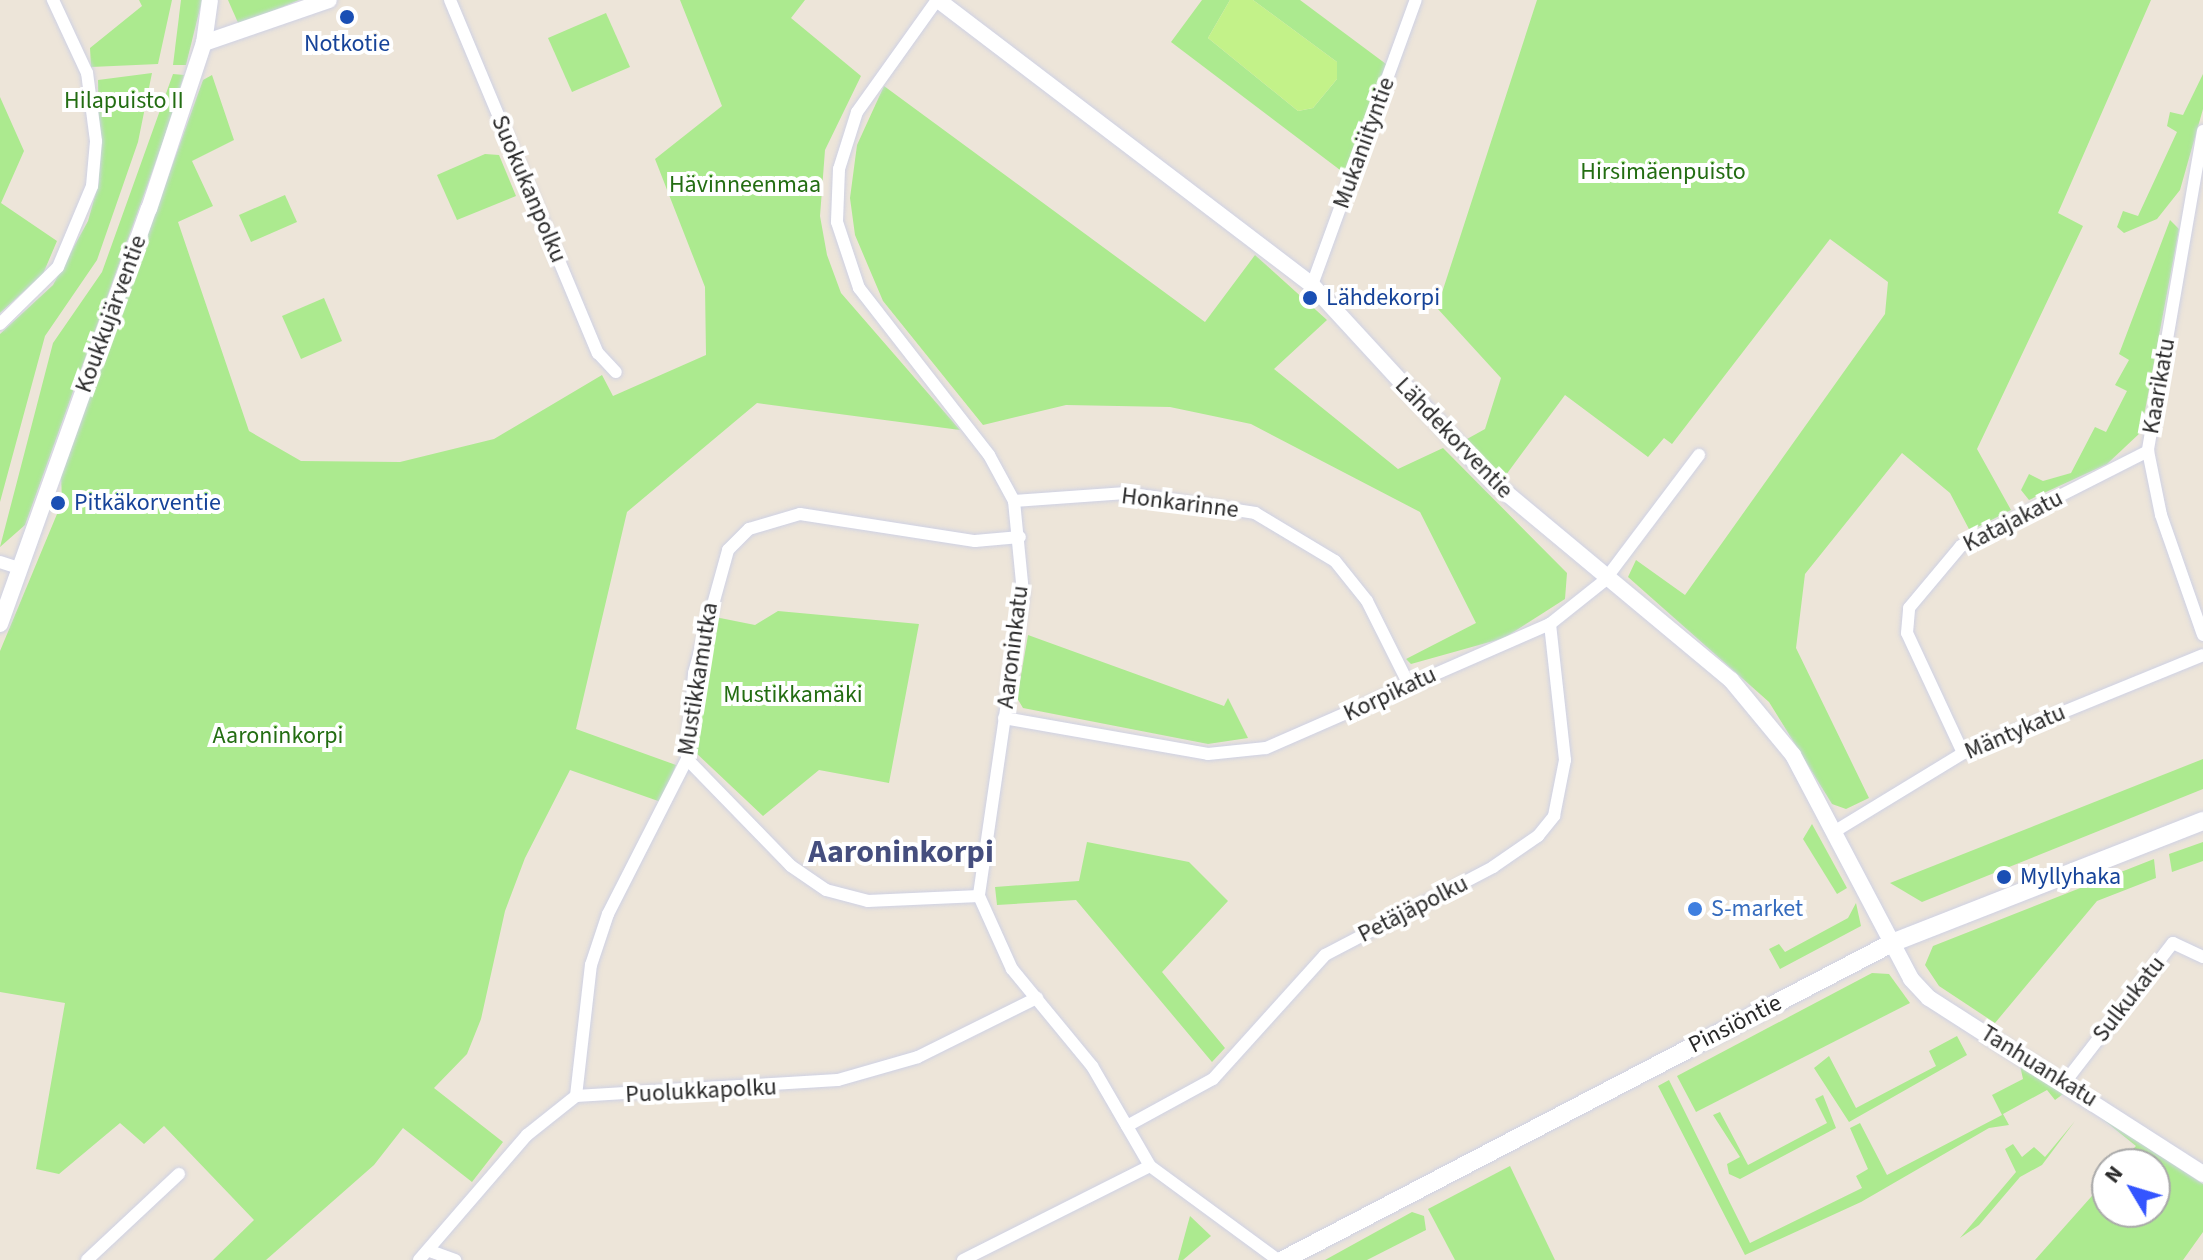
<!DOCTYPE html>
<meta charset="utf-8">
<style>
body{margin:0}
#map{position:relative;width:2203px;height:1260px;overflow:hidden;background:#ede5d9;font-family:"Source Sans 3",sans-serif}
div>[style]{position:absolute}
[style*='--x']{left:calc(var(--x)*1px);top:calc(var(--y)*1px);width:calc(var(--w)*1px);rotate:calc(var(--a)*1deg)}
.green>*{inset:0;background:#acea8f}
.pitch>*{inset:0;background:#c3f289}
.roads{filter:drop-shadow(0 0 2px #ced1e4) drop-shadow(0 0 2px #ced1e4)}
.minor>*{height:12px;margin:-6px;padding:0 6px;transform-origin:6px;border-radius:6px;background:#fff}
.tertiary>*{height:16px;margin:-8px;padding:0 8px;transform-origin:8px;border-radius:8px;background:#fff}
.secondary>*{height:18px;margin:-9px;padding:0 9px;transform-origin:9px;border-radius:9px;background:#fff}
.dots>*{width:22px;height:22px;translate:-50% -50%;box-sizing:border-box;border:4px solid #fff;border-radius:50%}
span{translate:-50% -50%;white-space:nowrap;text-align:center;line-height:1.15;-webkit-text-stroke:8px #fff;paint-order:stroke}
.transit-label{font-size:24px;color:#164399}
.left{translate:0 -50%;text-align:left}
.park-label{font-size:24px;color:#236d12}
.street-label{font-size:24px;color:#292929}
.shop-label{font-size:24px;color:#366cbe}
.district-label{font-size:32px;color:#454e7e;font-weight:700}
.north{position:absolute;left:2091px;top:1148px;width:80px;height:80px;box-sizing:border-box;background:#fff;border:2px solid #a9a9a9;border-radius:50%;rotate:308deg;font-size:22px;font-weight:700;line-height:32px;text-align:center;color:#292929}
.north::after{content:'';display:block;margin:auto;width:28px;height:36px;background:#3455ff;clip-path:polygon(50% 0,100% 100%,50% 72%,0 100%)}
</style>
<div id="map">
<div class="green">
<i style="clip-path:polygon(139px 0,172px 0,158px 64px,91px 67px,90px 48px,142px 6px)"></i>
<i style="clip-path:polygon(181px 0,202px 0,186px 65px,173px 65px)"></i>
<i style="clip-path:polygon(228px 0,299px 0,239px 25px)"></i>
<i style="clip-path:polygon(680px 0,805px 0,791px 18px,861px 76px,825px 150px,820px 216px,827px 255px,841px 293px,960px 430px,757px 403px,627px 512px,576px 729px,676px 765px,661px 802px,570px 770px,525px 858px,505px 911px,481px 1019px,467px 1054px,434px 1088px,503px 1142px,472px 1182px,403px 1128px,374px 1165px,266px 1260px,213px 1260px,254px 1220px,164px 1126px,144px 1144px,120px 1123px,59px 1174px,36px 1169px,65px 1003px,0 992px,0 651px,62px 502px,61px 475px,203px 80px,212px 75px,234px 140px,192px 161px,213px 206px,178px 222px,249px 431px,301px 461px,400px 462px,494px 439px,602px 375px,613px 396px,706px 355px,705px 287px,655px 159px,722px 106px)"></i>
<i style="clip-path:polygon(1202px 0,1230px 0,1208px 38px,1298px 111px,1313px 108px,1337px 79px,1337px 62px,1253px 0,1300px 0,1386px 64px,1344px 173px,1171px 42px)"></i>
<i style="clip-path:polygon(1537px 0,2151px 0,2058px 213px,2083px 226px,1977px 449px,2011px 510px,1970px 531px,1950px 493px,1902px 453px,1805px 574px,1796px 648px,1869px 798px,1846px 809px,1832px 804px,1769px 702px,1628px 577px,1636px 560px,1685px 595px,1885px 314px,1888px 282px,1830px 239px,1672px 444px,1664px 438px,1648px 457px,1565px 395px,1503px 479px,1467px 439px,1485px 429px,1501px 378px,1437px 308px)"></i>
<i style="clip-path:polygon(606px 13px,630px 67px,572px 92px,548px 38px)"></i>
<i style="clip-path:polygon(152px 73px,138px 142px,97px 260px,45px 336px,0 502px,0 334px,53px 285px,88px 221px,99px 182px,98px 80px)"></i>
<i style="clip-path:polygon(173px 74px,184px 75px,165px 136px,25px 525px,0 547px,53px 343px,102px 272px)"></i>
<i style="clip-path:polygon(2203px 74px,2203px 109px,2180px 190px,2157px 219px,2124px 233px,2117px 227px,2123px 211px,2138px 216px,2177px 132px,2167px 126px,2170px 112px,2183px 115px)"></i>
<i style="clip-path:polygon(884px 86px,1205px 322px,1255px 255px,1327px 320px,1274px 369px,1398px 469px,1443px 448px,1567px 573px,1565px 599px,1504px 638px,1411px 664px,1406px 659px,1476px 623px,1420px 512px,1251px 424px,1170px 407px,1066px 405px,983px 425px,883px 301px,855px 235px,850px 198px,857px 145px)"></i>
<i style="clip-path:polygon(0 97px,24px 151px,1px 203px,57px 241px,43px 274px,0 313px)"></i>
<i style="clip-path:polygon(485px 154px,499px 155px,516px 196px,457px 220px,437px 175px)"></i>
<i style="clip-path:polygon(285px 195px,297px 222px,251px 242px,239px 215px)"></i>
<i style="clip-path:polygon(2170px 220px,2179px 229px,2141px 432px,2107px 464px,2029px 500px,2021px 490px,2029px 474px,2043px 481px,2071px 473px,2095px 427px,2106px 432px,2127px 391px,2115px 385px,2129px 360px,2119px 354px)"></i>
<i style="clip-path:polygon(324px 298px,342px 341px,301px 359px,282px 316px)"></i>
<i style="clip-path:polygon(778px 611px,919px 624px,889px 783px,819px 770px,763px 816px,694px 751px,715px 617px,755px 625px)"></i>
<i style="clip-path:polygon(1028px 635px,1224px 706px,1228px 698px,1248px 738px,1208px 744px,1023px 708px,1017px 698px)"></i>
<i style="clip-path:polygon(2203px 759px,2203px 789px,1922px 902px,1890px 883px)"></i>
<i style="clip-path:polygon(1812px 824px,1847px 888px,1837px 894px,1803px 839px)"></i>
<i style="clip-path:polygon(1087px 842px,1189px 862px,1228px 901px,1162px 972px,1225px 1048px,1212px 1062px,1076px 900px,997px 905px,995px 887px,1079px 881px)"></i>
<i style="clip-path:polygon(2203px 842px,2203px 861px,2172px 872px,2169px 854px)"></i>
<i style="clip-path:polygon(2154px 859px,2156px 878px,2097px 901px,1995px 1023px,1939px 986px,1925px 965px,1933px 946px)"></i>
<i style="clip-path:polygon(1856px 903px,1861px 926px,1780px 969px,1769px 949px,1779px 944px,1785px 952px,1848px 918px)"></i>
<i style="clip-path:polygon(1872px 973px,1889px 974px,1910px 1003px,1696px 1112px,1677px 1076px)"></i>
<i style="clip-path:polygon(1957px 1036px,1967px 1055px,1849px 1122px,1814px 1068px,1829px 1056px,1856px 1108px,1936px 1066px,1929px 1051px)"></i>
<i style="clip-path:polygon(2019px 1061px,2067px 1091px,2055px 1100px,2047px 1090px,2003px 1114px,2009px 1125px,1989px 1128px,1861px 1202px,1745px 1255px,1658px 1086px,1669px 1080px,1750px 1243px,1862px 1188px,1856px 1176px,1868px 1169px,1850px 1128px,1860px 1123px,1887px 1175px,2002px 1115px,1992px 1095px,2023px 1079px)"></i>
<i style="clip-path:polygon(1823px 1095px,1836px 1128px,1740px 1179px,1729px 1174px,1727px 1164px,1740px 1157px,1713px 1115px,1720px 1112px,1748px 1165px,1827px 1123px,1815px 1099px)"></i>
<i style="clip-path:polygon(2095px 1113px,2203px 1184px,2203px 1232px,2183px 1260px,2035px 1260px,2107px 1179px,2107px 1212px,2155px 1212px,2155px 1164px,2120px 1164px,2136px 1146px)"></i>
<i style="clip-path:polygon(2075px 1121px,2042px 1165px,2020px 1177px,1979px 1225px,1960px 1238px,2016px 1172px,2005px 1149px,2013px 1144px,2022px 1157px,2034px 1147px,2045px 1157px)"></i>
<i style="clip-path:polygon(1510px 1166px,1555px 1260px,1455px 1260px,1428px 1209px)"></i>
<i style="clip-path:polygon(1412px 1212px,1424px 1216px,1426px 1230px,1367px 1260px,1325px 1260px)"></i>
<i style="clip-path:polygon(1190px 1216px,1211px 1236px,1183px 1260px,1178px 1260px)"></i>
</div>
<div class="pitch">
<i style="clip-path:polygon(1230px 0,1253px 0,1337px 62px,1337px 79px,1313px 108px,1298px 111px,1208px 38px)"></i>
</div>
<div class="roads">
<div class="minor">
<i style="--x:450;--y:0;--w:383;--a:67.3"></i>
<i style="--x:598;--y:353;--w:26;--a:47"></i>
<i style="--x:937;--y:0;--w:138;--a:125.5"></i>
<i style="--x:857;--y:112;--w:60;--a:107.5"></i>
<i style="--x:839;--y:169;--w:53;--a:92.2"></i>
<i style="--x:837;--y:222;--w:70;--a:71.6"></i>
<i style="--x:859;--y:288;--w:212;--a:52.1"></i>
<i style="--x:989;--y:455;--w:52;--a:61.5"></i>
<i style="--x:1014;--y:501;--w:92;--a:84.4"></i>
<i style="--x:1023;--y:593;--w:306;--a:98.3"></i>
<i style="--x:979;--y:896;--w:80;--a:65.7"></i>
<i style="--x:1012;--y:969;--w:126;--a:50.5"></i>
<i style="--x:1092;--y:1066;--w:116;--a:59.9"></i>
<i style="--x:1150;--y:1166;--w:159;--a:36.3"></i>
<i style="--x:2203;--y:131;--w:325;--a:99.8"></i>
<i style="--x:2148;--y:451;--w:65;--a:78.5"></i>
<i style="--x:2161;--y:515;--w:127;--a:70.7"></i>
<i style="--x:1312;--y:285;--w:303;--a:-70"></i>
<i style="--x:0;--y:324;--w:81;--a:-44.5"></i>
<i style="--x:58;--y:267;--w:88;--a:-67.2"></i>
<i style="--x:92;--y:186;--w:45;--a:-84.9"></i>
<i style="--x:96;--y:141;--w:69;--a:-97.5"></i>
<i style="--x:87;--y:73;--w:81;--a:-115"></i>
<i style="--x:1014;--y:501;--w:112;--a:-4.1"></i>
<i style="--x:1126;--y:493;--w:131;--a:8.8"></i>
<i style="--x:1255;--y:513;--w:93;--a:31"></i>
<i style="--x:1335;--y:561;--w:51;--a:51.3"></i>
<i style="--x:1367;--y:601;--w:92;--a:63.4"></i>
<i style="--x:0;--y:562;--w:22;--a:18"></i>
<i style="--x:1004;--y:718;--w:207;--a:10"></i>
<i style="--x:1208;--y:754;--w:58;--a:-5.9"></i>
<i style="--x:1266;--y:748;--w:310;--a:-23.6"></i>
<i style="--x:1550;--y:624;--w:69;--a:-38.5"></i>
<i style="--x:1604;--y:581;--w:158;--a:-53"></i>
<i style="--x:1963;--y:753;--w:132;--a:-115"></i>
<i style="--x:1907;--y:633;--w:25;--a:-85"></i>
<i style="--x:1909;--y:608;--w:81;--a:-50"></i>
<i style="--x:1961;--y:546;--w:210;--a:-26.9"></i>
<i style="--x:687;--y:759;--w:149;--a:45.8"></i>
<i style="--x:791;--y:866;--w:42;--a:34.4"></i>
<i style="--x:826;--y:890;--w:43;--a:14.7"></i>
<i style="--x:868;--y:901;--w:111;--a:-2.6"></i>
<i style="--x:1837;--y:830;--w:148;--a:-31.4"></i>
<i style="--x:1963;--y:753;--w:259;--a:-22.2"></i>
<i style="--x:2065;--y:1082;--w:176;--a:-52.2"></i>
<i style="--x:2173;--y:943;--w:33;--a:25"></i>
<i style="--x:576;--y:1096;--w:132;--a:-83.5"></i>
<i style="--x:591;--y:965;--w:54;--a:-71.6"></i>
<i style="--x:608;--y:914;--w:174;--a:-63"></i>
<i style="--x:687;--y:759;--w:86;--a:-85.3"></i>
<i style="--x:694;--y:673;--w:128;--a:-74.5"></i>
<i style="--x:728;--y:550;--w:30;--a:-45"></i>
<i style="--x:749;--y:529;--w:53;--a:-16.4"></i>
<i style="--x:800;--y:514;--w:177;--a:8.8"></i>
<i style="--x:975;--y:541;--w:45;--a:-5.1"></i>
<i style="--x:1127;--y:1126;--w:98;--a:-28.7"></i>
<i style="--x:1213;--y:1079;--w:167;--a:-47.9"></i>
<i style="--x:1325;--y:955;--w:190;--a:-27.6"></i>
<i style="--x:1493;--y:867;--w:55;--a:-34.6"></i>
<i style="--x:1538;--y:836;--w:26;--a:-51"></i>
<i style="--x:1554;--y:816;--w:57;--a:-78.9"></i>
<i style="--x:1565;--y:760;--w:137;--a:-96.3"></i>
<i style="--x:430;--y:1251;--w:27;--a:20"></i>
<i style="--x:87;--y:1260;--w:126;--a:-43.1"></i>
<i style="--x:419;--y:1260;--w:165;--a:-49.2"></i>
<i style="--x:527;--y:1135;--w:63;--a:-38.5"></i>
<i style="--x:576;--y:1096;--w:262;--a:-3.5"></i>
<i style="--x:838;--y:1080;--w:83;--a:-16"></i>
<i style="--x:918;--y:1057;--w:133;--a:-26.4"></i>
<i style="--x:963;--y:1260;--w:209;--a:-26.7"></i>
</div>
<div class="tertiary">
<i style="--x:938;--y:0;--w:470;--a:37.3"></i>
<i style="--x:1312;--y:285;--w:266;--a:47.4"></i>
<i style="--x:1492;--y:481;--w:311;--a:39.8"></i>
<i style="--x:1731;--y:680;--w:97;--a:50.4"></i>
<i style="--x:1793;--y:755;--w:253;--a:62.2"></i>
<i style="--x:1911;--y:979;--w:26;--a:47"></i>
<i style="--x:1929;--y:998;--w:326;--a:32.7"></i>
<i style="--x:204;--y:43;--w:132;--a:-19"></i>
<i style="--x:0;--y:624;--w:441;--a:-70.3"></i>
<i style="--x:149;--y:209;--w:175;--a:-71.7"></i>
<i style="--x:204;--y:43;--w:43;--a:-82.1"></i>
</div>
<div class="secondary">
<i style="--x:1283;--y:1260;--w:689;--a:-27.5"></i>
<i style="--x:1894;--y:942;--w:332;--a:-21.4"></i>
</div>
</div>
<div class="dots">
<i style="left:347px;top:17px;background:#1a4fb4"></i>
<i style="left:1310px;top:298px;background:#1a4fb4"></i>
<i style="left:58px;top:503px;background:#1a4fb4"></i>
<i style="left:2004px;top:877px;background:#1a4fb4"></i>
<i style="left:1695px;top:909px;background:#3f7fe0"></i>
</div>
<div class="transit-label">
<span style="left:347px;top:44px">Notkotie</span>
<span class="left" style="left:1326px;top:298px">Lähdekorpi</span>
<span class="left" style="left:74px;top:503px">Pitkäkorventie</span>
<span class="left" style="left:2020px;top:877px">Myllyhaka</span>
</div>
<div class="park-label">
<span style="left:124px;top:101px">Hilapuisto II</span>
<span style="left:1663px;top:172px">Hirsimäenpuisto</span>
<span style="left:745px;top:185px">Hävinneenmaa</span>
<span style="left:793px;top:695px">Mustikkamäki</span>
<span style="left:278px;top:736px">Aaroninkorpi</span>
</div>
<div class="street-label">
<span style="left:1364px;top:143px;rotate:-70deg">Mukaniityntie</span>
<span style="left:529px;top:189px;rotate:67deg">Suokukanpolku</span>
<span style="left:111px;top:314px;rotate:-70deg">Koukkujärventie</span>
<span style="left:2159px;top:386px;rotate:-80deg">Kaarikatu</span>
<span style="left:1454px;top:438px;rotate:46deg">Lähdekorventie</span>
<span style="left:1180px;top:503px;rotate:7deg">Honkarinne</span>
<span style="left:2013px;top:521px;rotate:-27deg">Katajakatu</span>
<span style="left:1013px;top:647px;rotate:-83deg">Aaroninkatu</span>
<span style="left:698px;top:679px;rotate:-81deg">Mustikkamutka</span>
<span style="left:1390px;top:694px;rotate:-25deg">Korpikatu</span>
<span style="left:2015px;top:732px;rotate:-23deg">Mäntykatu</span>
<span style="left:1413px;top:909px;rotate:-27deg">Petäjäpolku</span>
<span style="left:2129px;top:999px;rotate:-52deg">Sulkukatu</span>
<span style="left:1735px;top:1024px;rotate:-27deg">Pinsiöntie</span>
<span style="left:2039px;top:1066px;rotate:32deg">Tanhuankatu</span>
<span style="left:701px;top:1091px;rotate:-3deg">Puolukkapolku</span>
</div>
<div class="shop-label">
<span class="left" style="left:1711px;top:909px">S-market</span>
</div>
<div class="district-label">
<span style="left:901px;top:852px">Aaroninkorpi</span>
</div>
<div class="north">N</div>
</div>
